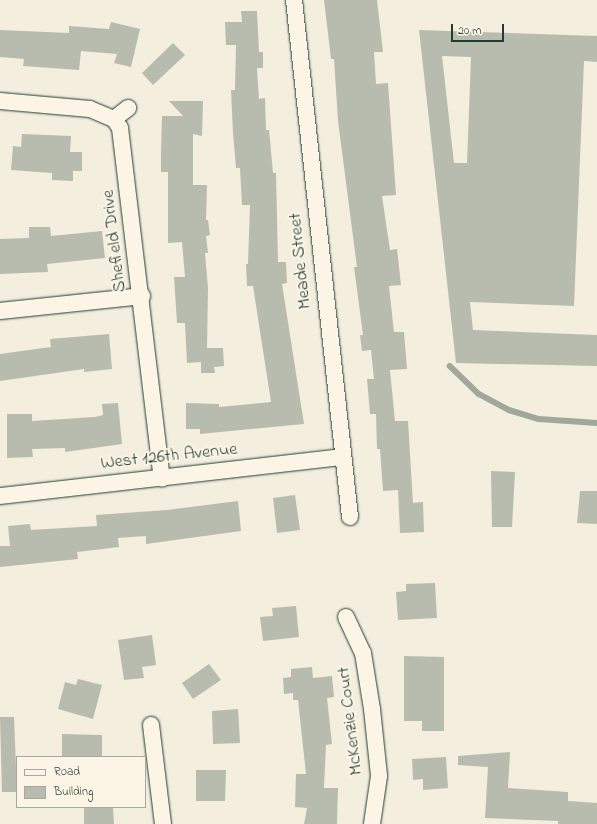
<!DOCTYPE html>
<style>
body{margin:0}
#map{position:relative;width:597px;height:824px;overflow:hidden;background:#f3eede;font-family:"Indie Flower",sans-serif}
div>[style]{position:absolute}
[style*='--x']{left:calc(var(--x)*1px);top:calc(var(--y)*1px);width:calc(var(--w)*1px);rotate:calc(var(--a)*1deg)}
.stream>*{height:5.5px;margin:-2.75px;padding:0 2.75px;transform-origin:2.75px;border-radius:2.75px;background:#a0a89b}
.building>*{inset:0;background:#b8bcae}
.roads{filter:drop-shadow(0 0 1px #1f3d34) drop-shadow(0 0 1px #1f3d34)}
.street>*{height:16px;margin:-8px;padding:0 8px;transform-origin:8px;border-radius:8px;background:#fcf5e5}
span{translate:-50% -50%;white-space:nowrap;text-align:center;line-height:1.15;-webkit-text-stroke:4px #fcf5e5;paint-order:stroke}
.street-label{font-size:18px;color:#1f3d34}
.legend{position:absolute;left:16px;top:756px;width:130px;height:52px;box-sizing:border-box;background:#fcf5e5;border:1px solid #a4ab9e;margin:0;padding:5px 7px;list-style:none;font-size:12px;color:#1f3d34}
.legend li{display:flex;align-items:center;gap:8px;height:20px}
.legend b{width:20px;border:1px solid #a4ab9e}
.scale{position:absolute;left:451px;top:24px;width:53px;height:18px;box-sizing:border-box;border:2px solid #1f3d34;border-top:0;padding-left:5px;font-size:12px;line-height:14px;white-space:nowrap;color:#1f3d34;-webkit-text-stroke:3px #fcf5e5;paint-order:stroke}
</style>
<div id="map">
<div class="stream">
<i style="--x:450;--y:366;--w:40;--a:44"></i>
<i style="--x:479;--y:394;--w:34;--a:28"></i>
<i style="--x:509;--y:410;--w:31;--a:17"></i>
<i style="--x:539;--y:419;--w:58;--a:3.9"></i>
</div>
<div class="building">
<i style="clip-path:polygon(324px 0,377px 0,383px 52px,374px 52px,376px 84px,388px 83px,396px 195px,382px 196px,390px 250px,397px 249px,401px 285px,389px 286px,394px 332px,404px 332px,407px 369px,390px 370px,395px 421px,408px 421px,413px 503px,423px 502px,424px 532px,400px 533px,398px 490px,383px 491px,380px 449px,377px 449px,376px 414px,370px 414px,367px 379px,374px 379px,371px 350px,362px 351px,360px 335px,363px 335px,354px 267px,357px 267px,338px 121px,334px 59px,331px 59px)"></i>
<i style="clip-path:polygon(241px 11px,257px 11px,259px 52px,263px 52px,263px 68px,257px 68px,259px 99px,265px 98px,266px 130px,269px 130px,273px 173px,276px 173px,278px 262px,286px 262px,287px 283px,282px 284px,304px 424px,200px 434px,200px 429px,186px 429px,186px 403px,219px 404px,219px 407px,271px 402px,253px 286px,247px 286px,246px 264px,248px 264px,250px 205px,242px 205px,240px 168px,236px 168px,233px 133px,231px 90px,235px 90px,236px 45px,226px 45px,225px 22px,242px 22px)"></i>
<i style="clip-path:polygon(111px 22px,140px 29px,131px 67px,114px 63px,117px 54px,81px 51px,79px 70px,23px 66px,24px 59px,0 57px,0 30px,69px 33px,69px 26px,109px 29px)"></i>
<i style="clip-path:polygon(evenodd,419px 30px,597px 36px,597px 62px,584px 61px,574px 306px,470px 302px,473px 330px,597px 335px,597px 366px,456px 363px,419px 30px,442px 56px,471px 57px,467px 163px,454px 163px,442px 56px)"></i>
<i style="clip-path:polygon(173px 43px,185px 55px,153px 85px,142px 73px)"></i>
<i style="clip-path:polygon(169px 101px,203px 101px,202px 136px,193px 134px,193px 185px,207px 185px,206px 220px,208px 220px,210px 235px,206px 236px,208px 253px,205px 253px,208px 288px,207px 348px,223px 348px,224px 366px,214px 367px,215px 373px,201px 373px,201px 362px,187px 363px,185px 323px,177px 323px,174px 277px,185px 277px,182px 242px,168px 243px,168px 172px,161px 172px,161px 152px,162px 116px,183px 116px)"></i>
<i style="clip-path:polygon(22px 134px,71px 136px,70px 152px,82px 152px,82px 171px,73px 171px,73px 181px,52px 180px,52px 173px,11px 170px,13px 146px,21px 147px)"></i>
<i style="clip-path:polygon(29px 227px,50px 227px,51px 236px,102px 231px,105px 258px,47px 264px,48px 272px,0 274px,0 239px,29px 238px)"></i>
<i style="clip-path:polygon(109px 334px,112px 369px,84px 372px,84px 369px,0 381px,0 354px,51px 347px,50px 339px)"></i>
<i style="clip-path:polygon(118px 403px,122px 444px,65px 452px,65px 448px,32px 449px,33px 457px,7px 458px,7px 414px,32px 414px,32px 421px,95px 417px,103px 415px,102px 404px)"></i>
<i style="clip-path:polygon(491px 471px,515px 472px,512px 527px,492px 527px)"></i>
<i style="clip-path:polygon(580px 491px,597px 491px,597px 524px,577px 523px)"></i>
<i style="clip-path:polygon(295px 495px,300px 530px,277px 533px,273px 498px)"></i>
<i style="clip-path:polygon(238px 501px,241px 531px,146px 544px,146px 536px,118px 538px,119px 547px,77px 552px,78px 559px,0 567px,0 546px,10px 546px,8px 526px,30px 524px,31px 530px,97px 526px,96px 515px,167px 510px)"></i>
<i style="clip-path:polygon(435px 583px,437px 618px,398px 620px,396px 592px,406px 591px,406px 584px)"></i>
<i style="clip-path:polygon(296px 606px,299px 637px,263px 641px,260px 617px,273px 616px,272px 608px)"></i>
<i style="clip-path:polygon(152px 635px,156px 665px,142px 667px,144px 678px,124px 680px,118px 640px)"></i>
<i style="clip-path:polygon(404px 656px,444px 657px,444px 731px,422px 731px,422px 721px,404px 721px)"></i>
<i style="clip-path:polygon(209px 664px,221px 680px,193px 699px,182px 683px)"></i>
<i style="clip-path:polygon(312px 667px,313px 678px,332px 676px,334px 697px,327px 698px,332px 744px,326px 745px,324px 788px,338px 788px,337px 824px,304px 824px,307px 808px,295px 807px,296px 774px,306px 774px,298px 700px,293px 700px,293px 693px,284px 694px,283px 678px,291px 677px,291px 669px)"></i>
<i style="clip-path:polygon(78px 679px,102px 685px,93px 719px,58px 709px,65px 682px,76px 685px)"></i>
<i style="clip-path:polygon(238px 709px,240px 743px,213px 744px,212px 711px)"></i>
<i style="clip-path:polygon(0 717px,14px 717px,17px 792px,2px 792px)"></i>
<i style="clip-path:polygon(62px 734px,102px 735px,102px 757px,62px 757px)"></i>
<i style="clip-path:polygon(510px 752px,508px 788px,568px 792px,568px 801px,597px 803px,597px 824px,558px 824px,558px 821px,485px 818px,488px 767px,458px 765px,458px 756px)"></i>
<i style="clip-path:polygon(446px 757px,448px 788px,423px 790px,423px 779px,413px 780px,412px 759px)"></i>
<i style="clip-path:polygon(196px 770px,226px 770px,225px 801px,196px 801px)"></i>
<i style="clip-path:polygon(84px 807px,113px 807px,114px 824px,84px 824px)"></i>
</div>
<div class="roads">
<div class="street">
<i style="--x:294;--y:0;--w:520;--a:83.82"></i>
<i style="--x:0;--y:101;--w:90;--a:5.1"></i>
<i style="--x:90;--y:109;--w:26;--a:23"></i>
<i style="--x:114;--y:119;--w:11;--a:56"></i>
<i style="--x:120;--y:128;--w:353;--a:83.2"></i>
<i style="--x:114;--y:119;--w:18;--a:-38"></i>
<i style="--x:0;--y:311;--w:143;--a:-6"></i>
<i style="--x:0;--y:496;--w:344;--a:-6.5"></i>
<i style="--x:346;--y:617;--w:40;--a:65"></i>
<i style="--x:363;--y:653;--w:57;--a:80.9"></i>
<i style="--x:372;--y:709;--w:67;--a:84"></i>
<i style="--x:379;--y:776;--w:49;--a:98.3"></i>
<i style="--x:151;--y:725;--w:100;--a:83.1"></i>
</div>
</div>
<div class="street-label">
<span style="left:115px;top:241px;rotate:-97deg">Shefield Drive</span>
<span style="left:301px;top:261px;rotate:-96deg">Meade Street</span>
<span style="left:169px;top:457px;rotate:-6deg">West 126th Avenue</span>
<span style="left:351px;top:721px;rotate:-97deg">McKenzie Court</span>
</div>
<ul class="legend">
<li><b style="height:5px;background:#fcf5e5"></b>Road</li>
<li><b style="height:11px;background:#b8bcae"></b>Building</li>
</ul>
<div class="scale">20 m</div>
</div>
